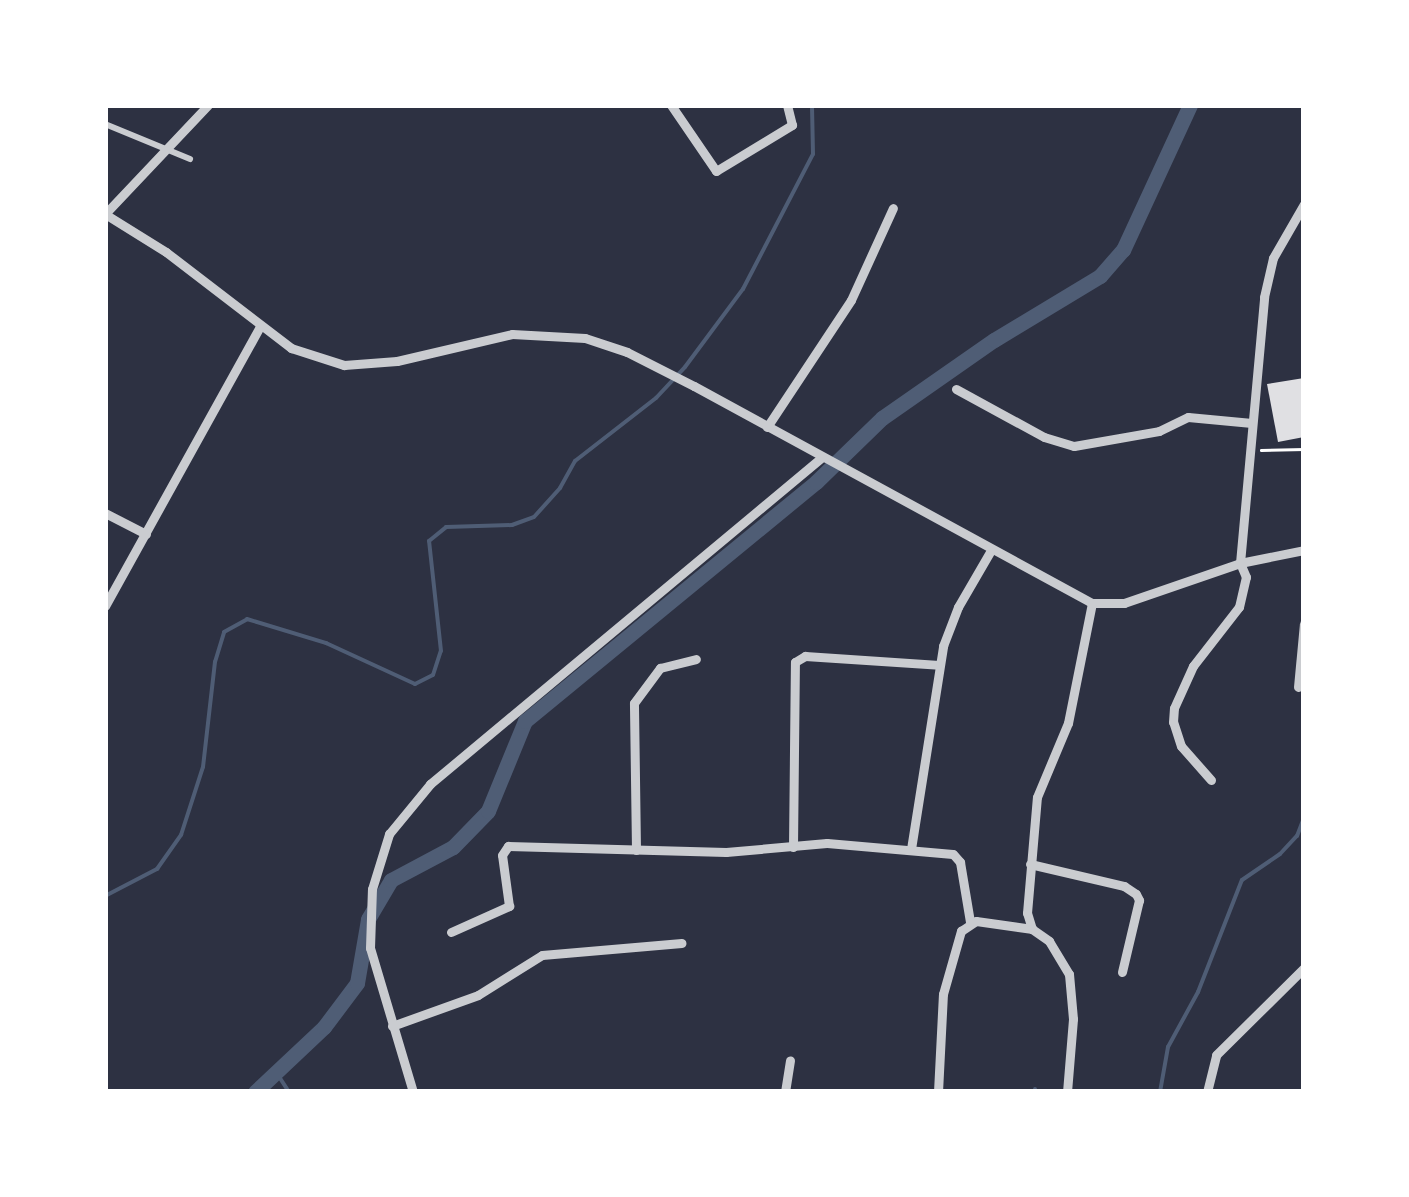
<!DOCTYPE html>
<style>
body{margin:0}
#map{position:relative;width:1409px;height:1197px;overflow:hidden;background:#2d3142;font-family:Karla,sans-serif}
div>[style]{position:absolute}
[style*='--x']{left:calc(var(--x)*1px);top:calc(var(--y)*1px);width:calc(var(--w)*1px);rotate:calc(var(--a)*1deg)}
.stream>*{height:4px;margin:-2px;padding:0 2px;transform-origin:2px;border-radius:2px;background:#4f5d75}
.canal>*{height:15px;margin:-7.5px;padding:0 7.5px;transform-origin:7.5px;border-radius:7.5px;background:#4f5d75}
.building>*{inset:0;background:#e0e0e3}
.path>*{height:2.5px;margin:-1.25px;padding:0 1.25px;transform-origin:1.25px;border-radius:1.25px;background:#fff}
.pedestrian>*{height:6px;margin:-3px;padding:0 3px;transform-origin:3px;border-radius:3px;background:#caccd0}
.minor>*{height:9px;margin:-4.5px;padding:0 4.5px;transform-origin:4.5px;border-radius:4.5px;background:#caccd0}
span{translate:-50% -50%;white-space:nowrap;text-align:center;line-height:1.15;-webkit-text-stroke:10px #fff;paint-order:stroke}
.frame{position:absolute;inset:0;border:108px solid #fff;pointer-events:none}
</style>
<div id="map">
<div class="stream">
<i style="--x:105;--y:896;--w:59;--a:-27.4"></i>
<i style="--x:157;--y:869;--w:42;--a:-54.8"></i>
<i style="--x:181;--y:835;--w:71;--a:-72.1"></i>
<i style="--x:203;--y:767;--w:106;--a:-83.5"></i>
<i style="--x:215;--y:662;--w:31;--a:-73"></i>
<i style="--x:224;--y:632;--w:26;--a:-29"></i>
<i style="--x:247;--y:619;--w:83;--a:16.9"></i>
<i style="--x:326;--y:643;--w:98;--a:24.7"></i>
<i style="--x:415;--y:684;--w:20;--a:-27"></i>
<i style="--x:433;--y:675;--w:25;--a:-72"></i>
<i style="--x:441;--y:651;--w:111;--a:-96.2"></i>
<i style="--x:429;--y:541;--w:22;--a:-39"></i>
<i style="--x:446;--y:527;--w:66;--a:-1.7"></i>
<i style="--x:512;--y:525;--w:23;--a:-20"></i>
<i style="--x:534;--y:517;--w:39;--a:-48"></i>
<i style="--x:560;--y:488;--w:31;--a:-61"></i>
<i style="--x:575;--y:461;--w:103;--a:-37.9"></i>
<i style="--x:656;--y:398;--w:42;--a:-46.9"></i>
<i style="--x:685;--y:367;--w:97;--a:-53.4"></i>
<i style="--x:743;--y:289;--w:152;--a:-62.6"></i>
<i style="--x:813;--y:154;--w:49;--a:-91.2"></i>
<i style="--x:276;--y:1072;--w:24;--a:57"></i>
<i style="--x:1035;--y:1092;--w:3;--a:-90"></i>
<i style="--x:1160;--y:1092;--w:46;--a:-79.9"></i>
<i style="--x:1168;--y:1047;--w:63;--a:-61.4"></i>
<i style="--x:1198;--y:992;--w:120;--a:-68.6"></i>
<i style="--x:1242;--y:880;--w:46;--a:-34.4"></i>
<i style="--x:1280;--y:854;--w:25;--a:-47"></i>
<i style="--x:1297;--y:836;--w:19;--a:-69"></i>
</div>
<div class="canal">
<i style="--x:255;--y:1092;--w:95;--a:-43.3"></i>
<i style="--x:324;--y:1027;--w:55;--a:-53.1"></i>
<i style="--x:357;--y:983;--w:65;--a:-80.2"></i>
<i style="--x:368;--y:919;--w:45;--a:-59.5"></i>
<i style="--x:391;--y:880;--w:70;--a:-28"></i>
<i style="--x:453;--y:847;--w:50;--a:-45.8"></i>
<i style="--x:488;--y:811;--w:97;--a:-67.7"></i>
<i style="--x:525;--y:721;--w:377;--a:-39.4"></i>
<i style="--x:816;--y:482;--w:92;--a:-44.1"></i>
<i style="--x:882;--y:418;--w:136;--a:-34.9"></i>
<i style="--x:994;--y:340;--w:124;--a:-31.1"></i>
<i style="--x:1100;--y:276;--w:35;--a:-49"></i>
<i style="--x:1123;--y:250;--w:160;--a:-65.2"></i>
</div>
<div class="building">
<i style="clip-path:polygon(1304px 378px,1304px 437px,1278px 442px,1267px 384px)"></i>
</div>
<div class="path">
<i style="--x:1261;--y:450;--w:43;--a:-1.3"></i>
</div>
<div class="pedestrian">
<i style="--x:105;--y:124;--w:92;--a:22.4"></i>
</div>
<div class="minor">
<i style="--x:208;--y:105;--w:150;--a:133.4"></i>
<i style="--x:105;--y:214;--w:72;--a:31.9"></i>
<i style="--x:166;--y:252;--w:158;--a:37.5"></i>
<i style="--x:291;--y:348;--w:56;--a:17.8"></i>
<i style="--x:344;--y:365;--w:53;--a:-4.3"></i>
<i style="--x:397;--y:361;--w:118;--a:-13.2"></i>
<i style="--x:512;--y:334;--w:73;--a:3.1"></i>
<i style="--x:585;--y:338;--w:44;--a:18.4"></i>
<i style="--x:627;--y:352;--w:75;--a:26.9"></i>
<i style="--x:694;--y:386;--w:453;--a:28.6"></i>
<i style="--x:1092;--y:603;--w:32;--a:0"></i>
<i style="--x:1124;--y:603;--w:123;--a:-19"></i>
<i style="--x:1240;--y:563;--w:65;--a:-11.5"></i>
<i style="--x:671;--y:105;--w:80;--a:55.7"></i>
<i style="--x:716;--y:171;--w:89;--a:-31.2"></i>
<i style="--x:792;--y:125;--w:21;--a:-104"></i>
<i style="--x:956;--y:389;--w:100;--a:28.6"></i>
<i style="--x:1044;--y:437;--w:31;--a:17"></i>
<i style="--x:1074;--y:446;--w:86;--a:-10"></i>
<i style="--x:1159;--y:431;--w:32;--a:-26"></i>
<i style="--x:1188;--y:417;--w:64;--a:5.4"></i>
<i style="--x:767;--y:427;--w:152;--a:-56.5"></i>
<i style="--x:851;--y:300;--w:101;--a:-65.5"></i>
<i style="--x:105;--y:513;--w:46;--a:27.1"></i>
<i style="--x:1240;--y:563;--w:267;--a:-84.8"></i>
<i style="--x:1264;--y:297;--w:40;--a:-77"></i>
<i style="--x:1273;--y:258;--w:62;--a:-60.1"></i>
<i style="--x:105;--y:606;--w:320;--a:-61"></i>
<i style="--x:1298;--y:687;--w:63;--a:-84.6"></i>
<i style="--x:1211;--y:780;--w:45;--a:-131.4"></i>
<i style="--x:1181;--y:746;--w:25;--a:-108"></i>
<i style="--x:1173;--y:722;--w:14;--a:-86"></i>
<i style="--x:1174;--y:708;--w:46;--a:-65.7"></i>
<i style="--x:1193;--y:666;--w:75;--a:-52.1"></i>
<i style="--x:1239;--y:607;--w:31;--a:-77"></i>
<i style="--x:1246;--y:577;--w:15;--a:-113"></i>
<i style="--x:793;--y:847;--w:185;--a:-89.4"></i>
<i style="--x:795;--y:662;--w:12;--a:-31"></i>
<i style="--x:805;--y:656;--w:134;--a:3.8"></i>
<i style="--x:911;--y:849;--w:206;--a:-81"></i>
<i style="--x:943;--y:646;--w:42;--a:-69"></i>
<i style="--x:958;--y:607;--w:66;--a:-59.9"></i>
<i style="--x:636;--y:850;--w:147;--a:-90.8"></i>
<i style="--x:634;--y:703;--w:44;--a:-53.4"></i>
<i style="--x:660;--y:668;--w:37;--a:-14"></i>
<i style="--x:1030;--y:864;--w:97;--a:13.2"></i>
<i style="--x:1124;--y:886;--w:14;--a:34"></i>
<i style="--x:1136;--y:894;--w:7;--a:63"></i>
<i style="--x:1139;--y:900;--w:74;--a:103.3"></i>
<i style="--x:1032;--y:929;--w:17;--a:-107"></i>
<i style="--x:1027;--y:913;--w:116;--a:-85.1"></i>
<i style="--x:1037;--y:797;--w:80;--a:-67.3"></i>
<i style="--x:1068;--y:723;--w:122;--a:-78.7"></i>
<i style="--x:451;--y:932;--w:64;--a:-24.1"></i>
<i style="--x:509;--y:906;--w:51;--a:-97.8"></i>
<i style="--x:502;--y:855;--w:11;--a:-56"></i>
<i style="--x:508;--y:846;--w:218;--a:1.6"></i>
<i style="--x:726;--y:852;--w:101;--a:-5.1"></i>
<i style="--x:827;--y:843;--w:126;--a:5"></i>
<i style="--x:953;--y:854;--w:11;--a:49"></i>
<i style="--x:960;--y:862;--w:61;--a:80.5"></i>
<i style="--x:392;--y:1026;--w:91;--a:-19.8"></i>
<i style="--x:478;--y:995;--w:75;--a:-32"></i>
<i style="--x:542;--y:955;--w:140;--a:-4.9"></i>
<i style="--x:413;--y:1092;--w:150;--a:-106.6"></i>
<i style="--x:370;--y:948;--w:59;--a:-88.1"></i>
<i style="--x:372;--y:889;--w:58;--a:-72.8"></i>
<i style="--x:389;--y:834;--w:65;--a:-50.6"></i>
<i style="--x:430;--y:784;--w:509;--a:-39.82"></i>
<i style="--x:785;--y:1092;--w:32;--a:-81"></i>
<i style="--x:938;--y:1092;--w:98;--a:-87.1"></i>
<i style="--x:943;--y:994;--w:66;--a:-74.1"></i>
<i style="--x:961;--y:931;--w:18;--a:-34"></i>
<i style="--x:976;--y:921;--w:57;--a:8.1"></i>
<i style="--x:1032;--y:929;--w:21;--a:35"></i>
<i style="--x:1049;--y:941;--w:39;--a:59"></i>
<i style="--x:1069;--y:974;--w:45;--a:84.9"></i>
<i style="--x:1073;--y:1019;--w:73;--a:94.7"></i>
<i style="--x:1207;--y:1092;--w:38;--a:-76"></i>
<i style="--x:1216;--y:1055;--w:124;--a:-44.7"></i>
</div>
<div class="frame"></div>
</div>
